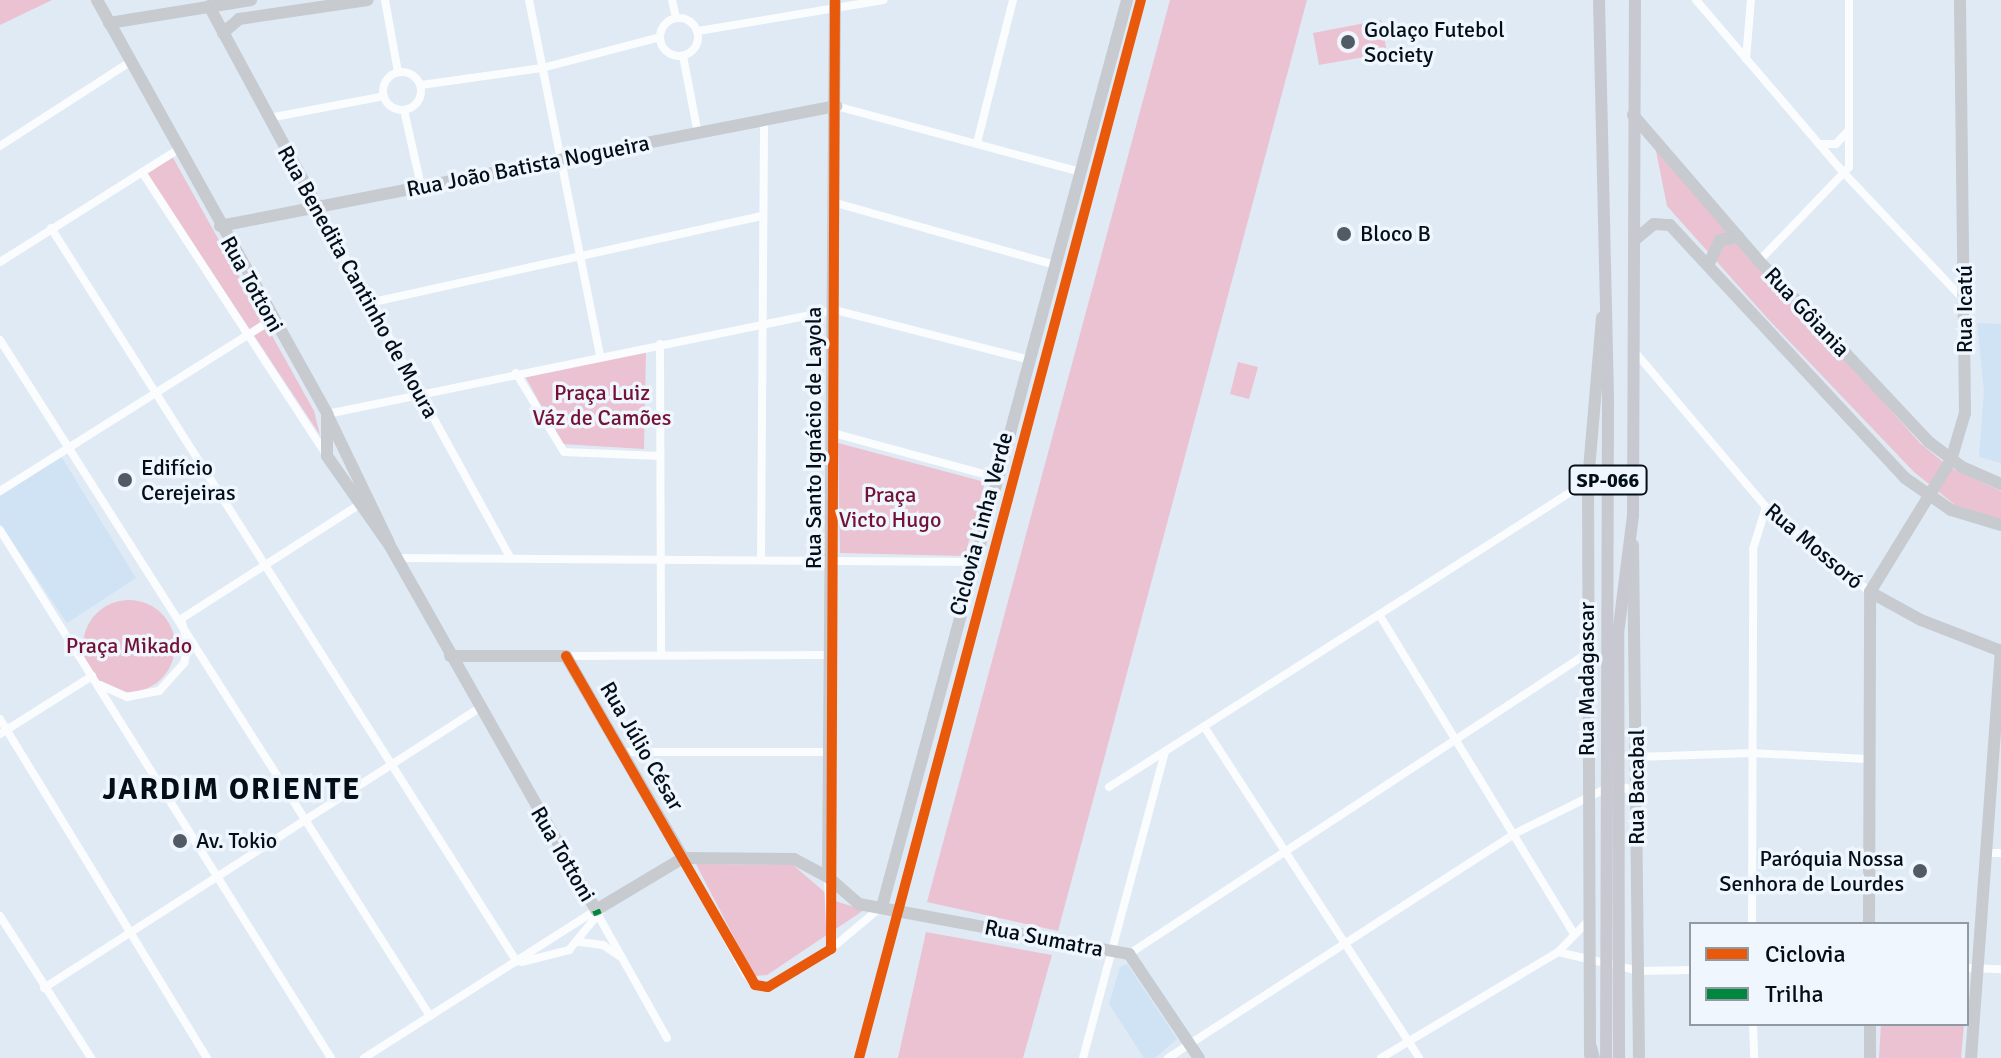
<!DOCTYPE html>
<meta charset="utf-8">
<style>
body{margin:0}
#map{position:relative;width:2001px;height:1058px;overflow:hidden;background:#dfeaf5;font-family:Signika,sans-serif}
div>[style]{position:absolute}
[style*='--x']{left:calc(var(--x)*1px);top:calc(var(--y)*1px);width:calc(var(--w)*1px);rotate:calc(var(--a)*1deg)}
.built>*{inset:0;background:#cfe3f4}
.green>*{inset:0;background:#ebc2d1}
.round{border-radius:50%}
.street>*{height:8px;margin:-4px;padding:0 4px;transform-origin:4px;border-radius:4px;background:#fafcfe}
.street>.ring{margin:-4px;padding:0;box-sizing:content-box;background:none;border:8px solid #fafcfe;border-radius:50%}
.secondary>*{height:12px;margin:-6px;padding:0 6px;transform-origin:6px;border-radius:6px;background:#c7cacf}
.primary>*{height:12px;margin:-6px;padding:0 6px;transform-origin:6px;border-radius:6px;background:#c8c9d0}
.quiet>*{height:8px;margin-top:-4px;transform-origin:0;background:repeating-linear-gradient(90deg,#00873e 0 16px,transparent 0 24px)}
.cycleway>*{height:10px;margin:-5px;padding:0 5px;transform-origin:5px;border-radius:5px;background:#e8590c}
.dots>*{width:22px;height:22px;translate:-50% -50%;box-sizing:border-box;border:4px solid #eff6fd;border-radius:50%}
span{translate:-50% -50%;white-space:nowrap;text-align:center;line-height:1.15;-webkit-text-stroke:7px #eff6fd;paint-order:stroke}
.shield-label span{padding:2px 6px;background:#eff6fd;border:2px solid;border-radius:6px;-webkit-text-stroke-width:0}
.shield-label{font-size:20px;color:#030e19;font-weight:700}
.poi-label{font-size:22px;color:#030e19}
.left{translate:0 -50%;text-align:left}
.right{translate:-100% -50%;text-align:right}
.street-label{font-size:22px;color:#030e19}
.park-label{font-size:22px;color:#741236}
.district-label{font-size:30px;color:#030e19;font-weight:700;letter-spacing:2px}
.legend{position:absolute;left:1689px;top:922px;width:280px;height:104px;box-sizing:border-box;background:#eff6fd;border:2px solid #9199a2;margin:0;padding:10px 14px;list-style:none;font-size:24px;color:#030e19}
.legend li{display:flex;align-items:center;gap:16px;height:40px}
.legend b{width:40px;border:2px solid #9199a2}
</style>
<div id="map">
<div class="built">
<i style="clip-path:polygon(1977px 323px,2001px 324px,2001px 463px,1979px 457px,1984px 391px)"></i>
<i style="clip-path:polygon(61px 456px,136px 578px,67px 623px,0 524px,0 496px)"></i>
<i style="clip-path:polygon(1127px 964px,1177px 1039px,1155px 1058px,1144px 1058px,1109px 1004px,1120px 967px)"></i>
</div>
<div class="green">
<i style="clip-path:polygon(0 0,52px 0,0 25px)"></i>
<i style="clip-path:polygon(1170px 0,1307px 0,1058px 931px,927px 902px)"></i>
<i style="clip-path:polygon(1381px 20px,1387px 53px,1319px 65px,1313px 33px)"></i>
<i style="clip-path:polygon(1655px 146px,1920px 443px,1949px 467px,2001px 491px,2001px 520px,1955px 505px,1914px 472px,1769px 320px,1667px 206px)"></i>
<i style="clip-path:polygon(172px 156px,314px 411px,320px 435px,146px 173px)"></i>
<i style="clip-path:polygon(646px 351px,644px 449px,562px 444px,525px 376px)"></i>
<i style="clip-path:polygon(1238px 362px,1258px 367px,1249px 399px,1230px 394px)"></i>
<i style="clip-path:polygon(838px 443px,985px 482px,965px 556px,840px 553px)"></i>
<i class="round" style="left:83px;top:600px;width:92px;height:92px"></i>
<i style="clip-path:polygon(696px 864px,793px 865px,835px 901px,864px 910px,767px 975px,754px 976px)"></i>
<i style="clip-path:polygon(926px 932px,1052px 955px,1023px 1058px,898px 1058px)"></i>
<i style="clip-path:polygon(1881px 1024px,1964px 1024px,1961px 1058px,1879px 1058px)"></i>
</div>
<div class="street">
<i style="--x:385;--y:0;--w:73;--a:79.8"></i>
<i style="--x:529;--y:0;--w:363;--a:78.7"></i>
<i style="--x:672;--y:0;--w:18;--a:77"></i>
<i style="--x:1696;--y:0;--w:228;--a:49.5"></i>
<i style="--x:1844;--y:173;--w:175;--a:46.6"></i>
<i class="ring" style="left:660px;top:18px;width:30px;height:30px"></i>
<i style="--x:698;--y:31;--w:188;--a:-9.5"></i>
<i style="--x:683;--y:56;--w:79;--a:79.1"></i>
<i style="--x:1746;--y:59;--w:59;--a:-85.2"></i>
<i class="ring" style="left:383px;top:72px;width:30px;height:30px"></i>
<i style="--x:421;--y:85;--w:122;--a:-8"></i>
<i style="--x:542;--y:68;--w:122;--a:-14.7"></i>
<i style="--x:836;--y:106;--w:254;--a:15.1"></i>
<i style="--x:404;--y:110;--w:78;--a:77.4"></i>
<i style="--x:269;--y:118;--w:117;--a:-10.8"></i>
<i style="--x:977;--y:143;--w:147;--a:-75.9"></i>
<i style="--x:1820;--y:144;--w:16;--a:0"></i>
<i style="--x:1836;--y:144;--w:18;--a:-47"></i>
<i style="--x:0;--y:146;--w:155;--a:-32.9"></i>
<i style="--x:142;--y:172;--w:335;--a:56.9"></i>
<i style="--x:836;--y:203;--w:228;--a:15.8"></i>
<i style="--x:318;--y:208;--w:397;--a:61.2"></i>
<i style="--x:51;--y:228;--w:869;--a:57.59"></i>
<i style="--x:1759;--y:261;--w:130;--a:-46.2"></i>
<i style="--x:1849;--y:167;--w:167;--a:-90"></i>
<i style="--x:0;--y:262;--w:209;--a:-32.3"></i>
<i style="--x:369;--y:303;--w:402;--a:-12.5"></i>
<i style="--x:0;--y:340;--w:801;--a:57.54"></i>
<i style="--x:660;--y:344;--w:308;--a:89.8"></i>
<i style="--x:1635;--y:352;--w:212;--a:49.8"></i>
<i style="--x:1772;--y:514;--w:125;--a:38.5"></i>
<i style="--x:516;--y:373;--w:92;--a:58.7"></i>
<i style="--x:564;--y:452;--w:96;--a:2.4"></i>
<i style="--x:327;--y:414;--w:519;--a:-11.57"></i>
<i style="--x:835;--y:310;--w:201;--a:14.4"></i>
<i style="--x:833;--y:433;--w:172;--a:15.2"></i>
<i style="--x:0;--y:491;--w:321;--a:-32.2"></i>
<i style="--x:0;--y:530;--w:623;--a:57.92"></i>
<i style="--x:397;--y:558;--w:580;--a:0.4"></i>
<i style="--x:761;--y:558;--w:436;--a:-89.6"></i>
<i style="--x:1380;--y:616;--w:370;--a:58.6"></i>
<i style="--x:566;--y:656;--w:265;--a:-0.2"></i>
<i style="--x:100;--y:685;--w:30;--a:24"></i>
<i style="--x:127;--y:697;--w:33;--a:-11"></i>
<i style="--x:159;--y:691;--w:38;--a:-48"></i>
<i style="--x:184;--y:663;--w:18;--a:-77"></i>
<i style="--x:188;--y:645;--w:27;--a:-105"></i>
<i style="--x:181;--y:619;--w:216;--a:-32.7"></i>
<i style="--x:0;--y:719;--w:397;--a:58.6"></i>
<i style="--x:1205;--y:728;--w:393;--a:57"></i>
<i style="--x:0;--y:734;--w:109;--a:-32.2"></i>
<i style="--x:625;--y:752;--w:205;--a:0"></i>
<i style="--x:1637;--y:757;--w:115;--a:-2"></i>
<i style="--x:1752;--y:753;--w:115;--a:3"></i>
<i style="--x:1109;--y:787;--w:568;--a:-32.57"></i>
<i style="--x:1986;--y:853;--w:15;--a:0"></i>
<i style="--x:683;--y:858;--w:132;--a:61.5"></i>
<i style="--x:746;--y:974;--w:14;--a:51"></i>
<i style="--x:755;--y:985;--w:13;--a:9"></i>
<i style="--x:768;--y:987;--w:74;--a:-31.1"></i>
<i style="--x:831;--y:949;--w:72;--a:-92.4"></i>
<i style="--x:598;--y:915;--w:141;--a:60.7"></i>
<i style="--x:0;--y:916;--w:169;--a:57.3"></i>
<i style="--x:1752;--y:924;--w:375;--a:-89.8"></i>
<i style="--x:1753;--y:549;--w:44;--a:-72.8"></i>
<i style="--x:579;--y:942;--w:24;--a:7"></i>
<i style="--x:603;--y:945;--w:22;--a:34"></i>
<i style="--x:831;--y:949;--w:65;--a:-40"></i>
<i style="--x:1558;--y:952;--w:83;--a:13.2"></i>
<i style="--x:1639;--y:971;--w:52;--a:-1.1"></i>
<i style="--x:1129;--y:954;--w:547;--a:-33.28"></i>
<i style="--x:522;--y:962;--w:49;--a:-14.3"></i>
<i style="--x:569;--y:950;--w:49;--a:-50.8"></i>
<i style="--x:1967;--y:968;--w:34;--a:2"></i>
<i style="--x:44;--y:988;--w:516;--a:-32.74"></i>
<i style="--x:1753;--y:1024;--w:34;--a:88"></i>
<i style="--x:364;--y:1058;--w:275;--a:-32.5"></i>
<i style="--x:1083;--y:1058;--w:314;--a:-75"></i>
<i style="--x:1168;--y:1058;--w:414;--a:-32.9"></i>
<i style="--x:1516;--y:833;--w:102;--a:-26.3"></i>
<i style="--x:1607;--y:788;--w:19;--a:0"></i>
<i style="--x:1626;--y:788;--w:16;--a:45"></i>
<i style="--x:1381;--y:1058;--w:206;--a:-30.9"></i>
<i style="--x:1558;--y:952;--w:45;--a:-45.9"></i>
</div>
<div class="secondary">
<i style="--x:97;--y:0;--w:474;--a:60.9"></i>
<i style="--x:327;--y:414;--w:143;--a:64.3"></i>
<i style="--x:209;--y:6;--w:230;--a:61.6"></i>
<i style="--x:109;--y:23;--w:144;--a:-9.2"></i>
<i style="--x:223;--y:33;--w:21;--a:-41"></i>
<i style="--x:239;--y:19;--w:130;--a:-8.4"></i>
<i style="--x:1633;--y:115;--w:193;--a:49.2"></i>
<i style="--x:1759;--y:261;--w:248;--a:46.8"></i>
<i style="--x:1929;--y:442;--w:41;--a:37.1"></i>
<i style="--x:1962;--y:467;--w:43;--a:23.6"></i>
<i style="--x:220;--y:226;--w:628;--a:-11.02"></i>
<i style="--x:1636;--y:239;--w:23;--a:-40"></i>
<i style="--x:1654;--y:224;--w:16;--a:4"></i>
<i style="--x:1670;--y:225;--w:345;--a:47.1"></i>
<i style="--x:1905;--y:478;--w:56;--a:34.8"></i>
<i style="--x:1951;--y:510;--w:52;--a:16.7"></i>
<i style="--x:1708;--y:265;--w:28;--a:-64"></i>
<i style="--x:1720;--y:240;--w:19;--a:-9"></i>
<i style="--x:327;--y:414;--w:42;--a:90"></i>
<i style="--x:327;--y:456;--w:110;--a:55"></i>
<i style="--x:390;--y:546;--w:418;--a:60.5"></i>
<i style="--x:596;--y:910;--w:101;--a:-30.9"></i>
<i style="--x:683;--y:858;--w:111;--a:0.5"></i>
<i style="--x:794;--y:859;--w:38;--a:28"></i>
<i style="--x:828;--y:877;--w:41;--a:41.1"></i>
<i style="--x:859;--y:904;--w:275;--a:10.5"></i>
<i style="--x:1129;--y:954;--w:125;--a:56.1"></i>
<i style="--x:1633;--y:545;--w:513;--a:89.33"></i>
<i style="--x:1870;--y:592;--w:58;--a:28.8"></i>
<i style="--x:1921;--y:620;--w:86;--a:21.2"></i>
<i style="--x:450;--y:656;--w:116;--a:0"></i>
<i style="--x:566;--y:656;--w:233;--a:59.9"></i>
<i style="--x:828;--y:877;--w:877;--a:-89.54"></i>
<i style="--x:882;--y:907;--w:940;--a:-74.88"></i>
<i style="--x:1869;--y:924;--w:332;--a:-89.8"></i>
<i style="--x:1870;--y:592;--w:155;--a:-58.5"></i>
<i style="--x:1951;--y:460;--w:49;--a:-73.4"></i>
<i style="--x:1965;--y:413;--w:413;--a:-90.7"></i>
<i style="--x:1870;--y:1024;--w:34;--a:90"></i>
<i style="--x:1590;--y:1055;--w:574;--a:-90.2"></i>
<i style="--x:1588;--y:481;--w:164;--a:-85.1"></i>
<i style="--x:1971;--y:1058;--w:408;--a:-85.8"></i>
</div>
<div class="primary">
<i style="--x:1599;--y:0;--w:402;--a:88.7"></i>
<i style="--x:1608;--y:402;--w:656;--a:90.17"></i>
<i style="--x:1591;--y:1047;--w:11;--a:75"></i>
<i style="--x:1619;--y:1058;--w:424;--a:-90.1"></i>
<i style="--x:1618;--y:634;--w:119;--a:-82.8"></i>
<i style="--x:1633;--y:516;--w:516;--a:-89.78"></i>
</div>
<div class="quiet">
<i style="--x:596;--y:910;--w:5;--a:68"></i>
</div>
<div class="cycleway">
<i style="--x:566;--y:656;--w:379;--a:60.1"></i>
<i style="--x:755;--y:985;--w:13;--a:9"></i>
<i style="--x:768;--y:987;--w:74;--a:-31.1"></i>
<i style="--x:831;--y:949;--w:949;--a:-89.76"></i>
<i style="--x:859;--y:1058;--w:1095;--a:-75.08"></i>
</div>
<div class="dots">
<i style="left:1348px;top:42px;background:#505b66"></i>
<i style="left:1344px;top:234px;background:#505b66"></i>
<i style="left:125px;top:480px;background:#505b66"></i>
<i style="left:180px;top:841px;background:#505b66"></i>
<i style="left:1920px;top:871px;background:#505b66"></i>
</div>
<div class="shield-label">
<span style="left:1608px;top:480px">SP-066</span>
</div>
<div class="poi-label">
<span class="left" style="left:1364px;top:42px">Golaço Futebol<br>Society</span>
<span class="left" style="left:1360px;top:234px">Bloco B</span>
<span class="left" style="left:141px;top:480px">Edifício<br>Cerejeiras</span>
<span class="left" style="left:196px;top:841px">Av. Tokio</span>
<span class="right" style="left:1904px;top:871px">Paróquia Nossa<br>Senhora de Lourdes</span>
</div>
<div class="street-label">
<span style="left:528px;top:166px;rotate:-11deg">Rua João Batista Nogueira</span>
<span style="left:358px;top:282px;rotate:61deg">Rua Benedita Cantinho de Moura</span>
<span style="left:252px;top:284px;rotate:61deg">Rua Tottoni</span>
<span style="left:1965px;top:309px;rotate:-90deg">Rua Icatú</span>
<span style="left:1807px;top:312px;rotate:47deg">Rua Gôiania</span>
<span style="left:814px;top:438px;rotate:-90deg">Rua Santo Ignácio de Layola</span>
<span style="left:981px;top:524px;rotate:-75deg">Ciclovia Linha Verde</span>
<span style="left:1814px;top:546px;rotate:40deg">Rua Mossoró</span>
<span style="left:1587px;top:679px;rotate:-90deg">Rua Madagascar</span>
<span style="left:642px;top:746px;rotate:60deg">Rua Júlio César</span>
<span style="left:1637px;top:787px;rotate:-90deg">Rua Bacabal</span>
<span style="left:563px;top:854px;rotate:60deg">Rua Tottoni</span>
<span style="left:1044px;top:938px;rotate:11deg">Rua Sumatra</span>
</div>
<div class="park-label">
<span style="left:602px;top:405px">Praça Luiz<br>Váz de Camões</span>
<span style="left:890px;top:507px">Praça<br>Victo Hugo</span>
<span style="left:129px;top:646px">Praça Mikado</span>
</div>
<div class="district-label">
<span style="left:232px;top:790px">JARDIM ORIENTE</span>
</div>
<ul class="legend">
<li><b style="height:10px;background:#e8590c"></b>Ciclovia</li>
<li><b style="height:10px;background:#00873e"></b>Trilha</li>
</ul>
</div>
